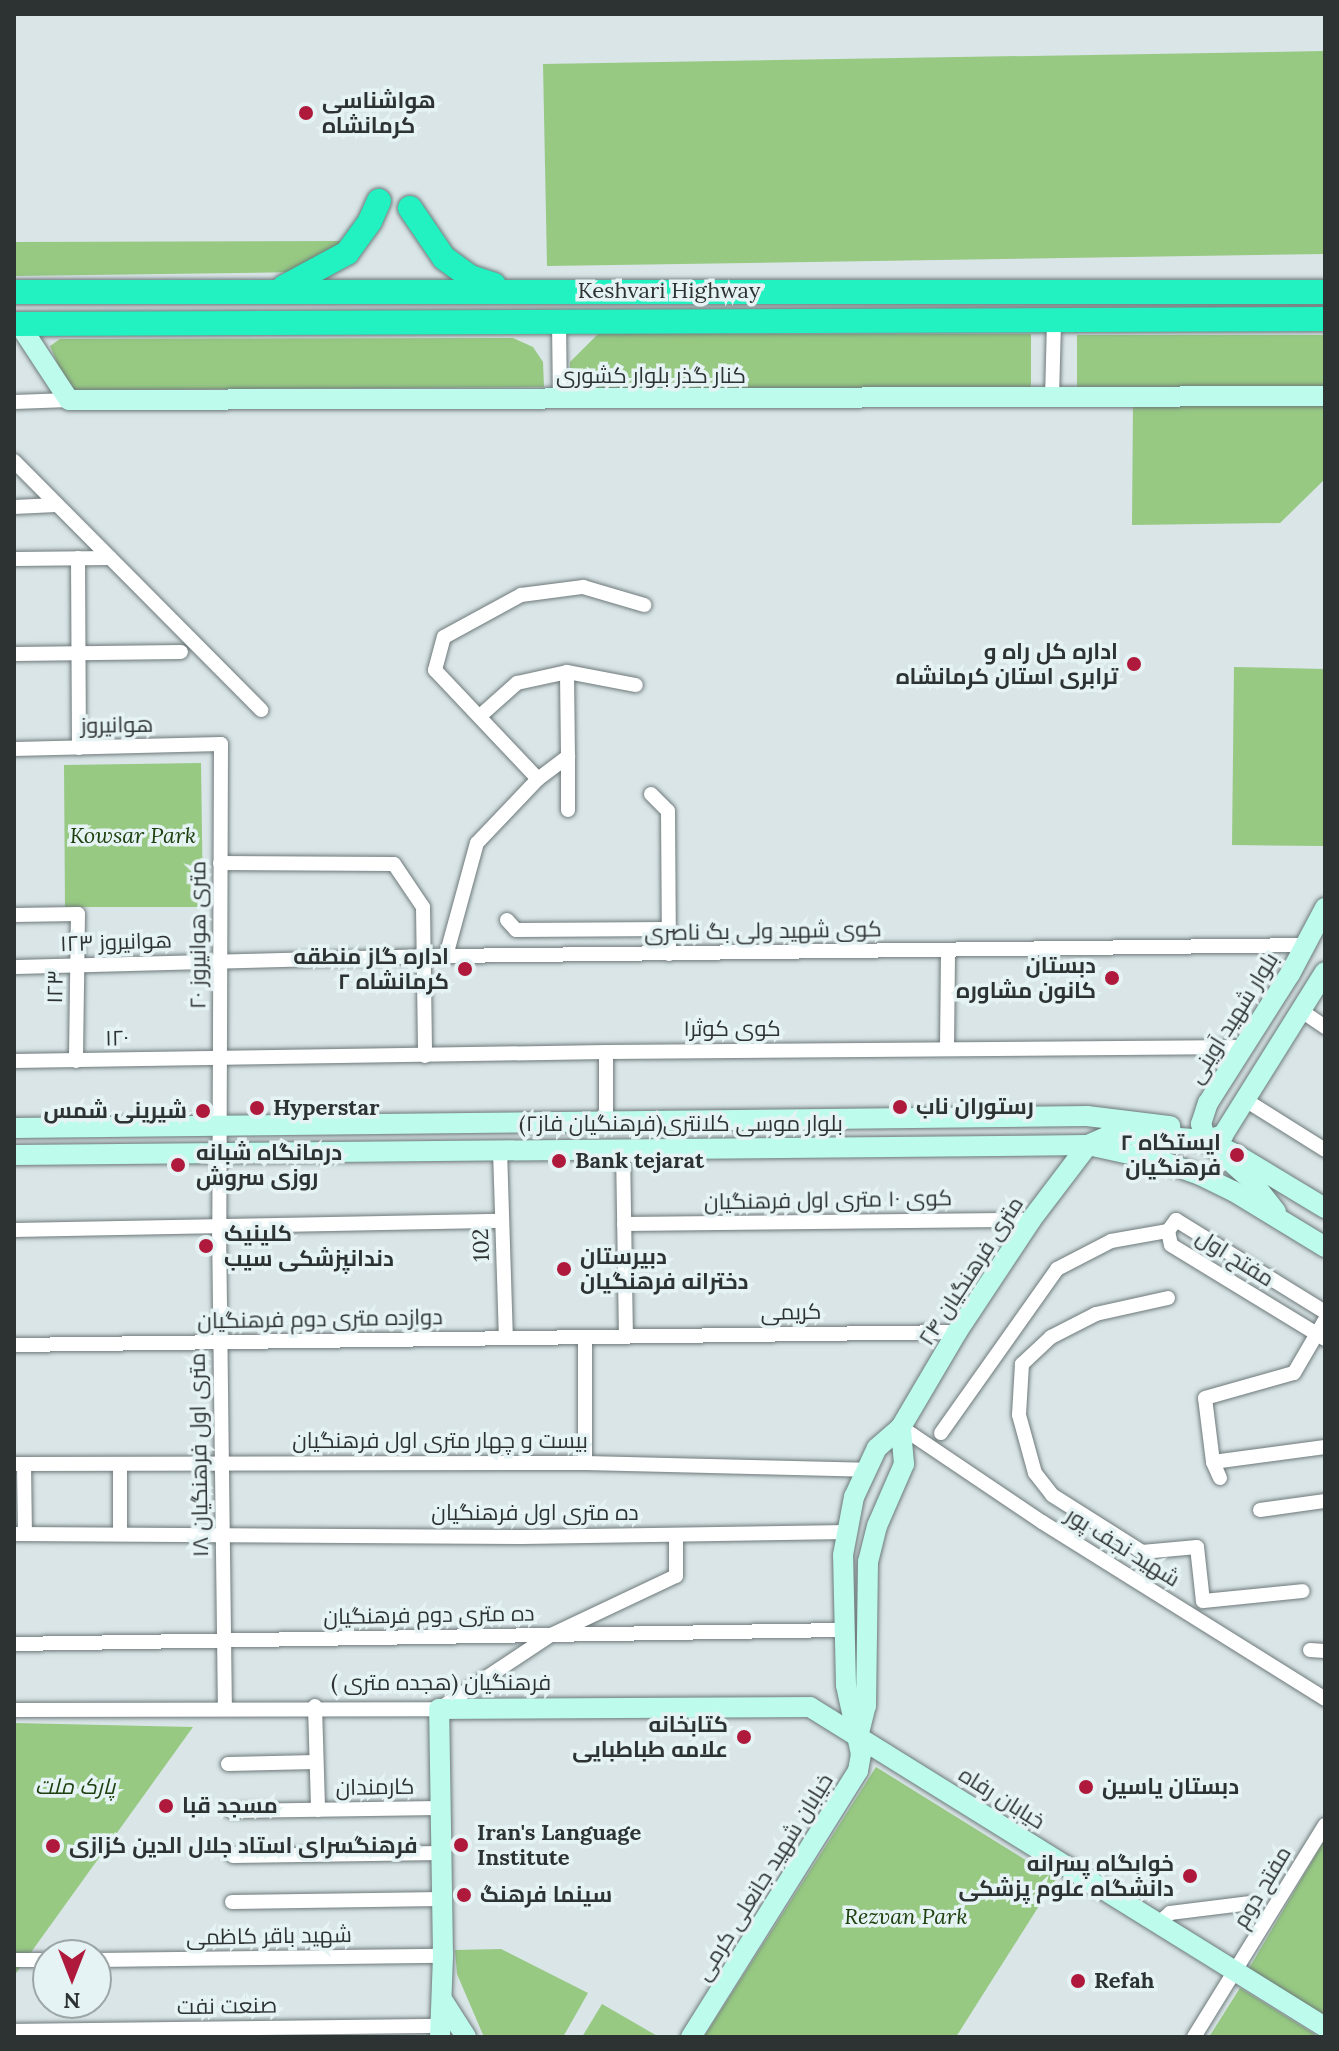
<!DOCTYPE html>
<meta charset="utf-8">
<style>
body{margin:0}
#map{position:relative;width:1339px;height:2051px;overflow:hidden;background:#d9e5e7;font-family:Lora,Cairo,serif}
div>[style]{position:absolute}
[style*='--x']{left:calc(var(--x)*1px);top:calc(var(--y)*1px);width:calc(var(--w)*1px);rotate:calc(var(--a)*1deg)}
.green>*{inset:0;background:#97c983}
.roads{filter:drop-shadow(0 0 2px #6e797a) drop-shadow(0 0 2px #6e797a)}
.street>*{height:14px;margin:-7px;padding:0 7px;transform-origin:7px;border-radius:7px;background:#fff}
.secondary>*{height:20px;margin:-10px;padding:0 10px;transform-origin:10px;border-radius:10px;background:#bdfbec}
.highway>*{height:24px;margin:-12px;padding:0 12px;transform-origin:12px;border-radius:12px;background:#22f1c1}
.dots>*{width:22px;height:22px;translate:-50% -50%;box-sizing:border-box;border:4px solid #e6f3f4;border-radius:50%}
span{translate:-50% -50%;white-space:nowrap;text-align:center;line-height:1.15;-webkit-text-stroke:7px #e6f3f4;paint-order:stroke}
.poi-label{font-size:22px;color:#2d3233;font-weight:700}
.left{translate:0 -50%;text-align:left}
.right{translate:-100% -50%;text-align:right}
.street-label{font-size:22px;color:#2d3233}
.park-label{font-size:22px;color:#1e400e;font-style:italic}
.frame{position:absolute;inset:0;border:16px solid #2d3233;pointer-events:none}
.north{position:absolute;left:32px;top:1939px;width:80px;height:80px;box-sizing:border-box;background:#e6f3f4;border:2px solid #9ca6a7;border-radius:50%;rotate:180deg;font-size:22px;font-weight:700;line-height:32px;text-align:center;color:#2d3233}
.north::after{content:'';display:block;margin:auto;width:28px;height:36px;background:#ae193c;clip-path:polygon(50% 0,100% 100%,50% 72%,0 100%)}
</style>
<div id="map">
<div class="green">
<i style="clip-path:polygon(1325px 51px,1325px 254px,547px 266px,543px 64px)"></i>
<i style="clip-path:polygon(344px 241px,302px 272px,14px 276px,14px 242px)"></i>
<i style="clip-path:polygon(598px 334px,1031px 334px,1031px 395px,570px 395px,570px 362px)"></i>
<i style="clip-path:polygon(1077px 335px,1325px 335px,1325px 388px,1077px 388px)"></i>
<i style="clip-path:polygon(513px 338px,533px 347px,543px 362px,544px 387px,69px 390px,50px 346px,60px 339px)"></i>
<i style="clip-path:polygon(1323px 402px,1325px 479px,1280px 523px,1132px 525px,1133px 405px)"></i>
<i style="clip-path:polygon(1234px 667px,1325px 669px,1325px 846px,1232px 845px)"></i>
<i style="clip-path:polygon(201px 763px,203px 907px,65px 907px,64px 765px)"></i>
<i style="clip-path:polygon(14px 1723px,193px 1727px,14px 1976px)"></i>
<i style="clip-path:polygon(876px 1767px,1056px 1879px,956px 2037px,704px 2037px)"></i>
<i style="clip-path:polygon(1325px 1839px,1325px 2019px,1248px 1970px)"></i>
<i style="clip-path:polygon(501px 1949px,588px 1993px,563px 2037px,484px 2037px,457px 1974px,455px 1950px)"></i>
<i style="clip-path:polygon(1240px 1988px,1319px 2037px,1209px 2037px)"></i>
<i style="clip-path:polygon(602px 2004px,659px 2037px,582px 2037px)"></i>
</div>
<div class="roads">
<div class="street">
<i style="--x:559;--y:321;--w:80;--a:89.3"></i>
<i style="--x:1052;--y:398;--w:79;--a:-88.5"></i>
<i style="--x:14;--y:402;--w:55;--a:-2.1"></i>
<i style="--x:14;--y:461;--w:351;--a:45.2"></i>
<i style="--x:14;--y:507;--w:42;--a:-2.7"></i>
<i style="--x:78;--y:558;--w:190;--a:89.7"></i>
<i style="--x:14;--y:559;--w:96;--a:-0.6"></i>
<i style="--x:14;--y:654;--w:167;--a:-0.7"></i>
<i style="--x:480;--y:716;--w:50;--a:-41.7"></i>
<i style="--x:517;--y:683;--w:51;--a:-12.4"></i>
<i style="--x:14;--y:749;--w:207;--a:-1.4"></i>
<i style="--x:221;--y:744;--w:481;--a:90.2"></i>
<i style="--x:219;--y:1225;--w:483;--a:89.3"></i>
<i style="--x:568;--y:756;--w:54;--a:90"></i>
<i style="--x:538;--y:779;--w:150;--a:-133.4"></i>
<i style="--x:435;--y:670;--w:34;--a:-75"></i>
<i style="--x:444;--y:637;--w:88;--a:-28.6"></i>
<i style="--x:521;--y:595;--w:63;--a:-7.4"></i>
<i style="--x:583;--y:587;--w:64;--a:16.4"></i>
<i style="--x:651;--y:794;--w:24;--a:45"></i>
<i style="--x:668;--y:811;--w:143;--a:89.6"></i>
<i style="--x:220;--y:863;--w:174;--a:0.3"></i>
<i style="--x:394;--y:864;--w:52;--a:56"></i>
<i style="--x:423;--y:907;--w:149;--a:89.2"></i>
<i style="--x:14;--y:915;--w:64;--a:-0.9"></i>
<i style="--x:78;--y:914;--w:147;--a:90.8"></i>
<i style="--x:507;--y:920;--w:13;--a:48"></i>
<i style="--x:516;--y:930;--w:153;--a:-0.4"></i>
<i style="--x:446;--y:956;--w:117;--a:-74.7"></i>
<i style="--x:477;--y:843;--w:88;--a:-46.4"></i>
<i style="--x:538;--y:779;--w:38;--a:-37"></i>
<i style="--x:568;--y:756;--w:84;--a:-90.7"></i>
<i style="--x:567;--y:672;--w:70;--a:10.7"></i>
<i style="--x:14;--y:967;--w:432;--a:-1.5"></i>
<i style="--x:446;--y:956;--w:861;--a:-0.73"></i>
<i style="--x:1303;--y:1012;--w:27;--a:34"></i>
<i style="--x:947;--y:1049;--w:99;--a:-89.4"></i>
<i style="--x:606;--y:1052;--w:70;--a:90"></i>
<i style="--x:14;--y:1061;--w:592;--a:-0.87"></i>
<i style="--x:606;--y:1052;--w:638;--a:-0.45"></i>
<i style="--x:1247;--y:1101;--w:92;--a:32.1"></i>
<i style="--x:623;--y:1149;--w:188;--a:89.1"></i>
<i style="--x:500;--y:1150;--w:188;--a:88.2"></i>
<i style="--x:624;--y:1224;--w:407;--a:-0.6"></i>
<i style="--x:14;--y:1230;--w:488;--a:-1.1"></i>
<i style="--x:1168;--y:1298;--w:74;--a:167.5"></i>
<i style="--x:1096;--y:1314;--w:51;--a:152.9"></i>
<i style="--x:1051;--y:1337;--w:40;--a:137"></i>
<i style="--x:1022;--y:1364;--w:51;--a:93.4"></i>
<i style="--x:1019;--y:1415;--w:60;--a:74.6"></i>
<i style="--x:1035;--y:1473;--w:28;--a:52"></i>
<i style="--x:1052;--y:1495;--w:107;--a:32.3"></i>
<i style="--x:1142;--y:1552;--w:55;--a:-5.2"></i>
<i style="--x:1197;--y:1547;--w:54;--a:83.7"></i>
<i style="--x:1203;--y:1601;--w:100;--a:-5.7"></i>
<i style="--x:1325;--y:1312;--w:175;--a:-148.3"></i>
<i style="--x:1176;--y:1220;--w:14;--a:126"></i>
<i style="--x:1168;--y:1231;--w:14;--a:78"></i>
<i style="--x:1171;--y:1245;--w:180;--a:31.4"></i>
<i style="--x:585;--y:1337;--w:126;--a:90"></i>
<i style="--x:14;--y:1345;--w:943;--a:-0.79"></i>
<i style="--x:901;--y:1427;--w:170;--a:34"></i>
<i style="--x:1042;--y:1522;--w:334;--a:32"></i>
<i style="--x:941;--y:1433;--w:201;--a:-54.7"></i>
<i style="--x:1057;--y:1269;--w:61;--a:-27.4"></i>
<i style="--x:1111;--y:1241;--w:58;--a:-10"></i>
<i style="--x:1213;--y:1462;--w:113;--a:-7.6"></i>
<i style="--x:14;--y:1464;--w:571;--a:-0.1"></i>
<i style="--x:585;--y:1463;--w:281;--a:1.4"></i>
<i style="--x:24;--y:1464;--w:70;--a:89.2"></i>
<i style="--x:120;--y:1464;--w:70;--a:90"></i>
<i style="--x:1220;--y:1478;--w:17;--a:-114"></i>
<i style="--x:1213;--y:1462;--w:64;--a:-97.1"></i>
<i style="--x:1205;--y:1398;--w:92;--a:-15.7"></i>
<i style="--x:1294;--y:1373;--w:61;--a:-59.7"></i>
<i style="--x:1260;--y:1510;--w:66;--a:-7.9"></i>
<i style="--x:14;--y:1534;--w:508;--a:0.34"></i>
<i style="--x:522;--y:1537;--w:326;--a:-0.9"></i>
<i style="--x:14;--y:1644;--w:830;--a:-0.97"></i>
<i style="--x:1310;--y:1650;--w:15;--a:4"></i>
<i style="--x:315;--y:1706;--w:104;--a:88.3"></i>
<i style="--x:14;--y:1710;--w:425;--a:-0.1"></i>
<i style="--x:439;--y:1709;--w:134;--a:-33.5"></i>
<i style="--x:551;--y:1635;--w:138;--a:-25.3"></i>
<i style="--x:676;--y:1576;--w:41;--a:-90"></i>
<i style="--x:228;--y:1764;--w:88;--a:-1.3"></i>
<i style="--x:231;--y:1811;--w:209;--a:-0.8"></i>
<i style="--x:233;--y:1856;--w:208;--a:-0.8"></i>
<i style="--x:232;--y:1902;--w:210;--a:-0.8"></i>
<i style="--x:1159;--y:1923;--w:15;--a:-42"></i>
<i style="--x:1170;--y:1913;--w:81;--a:-7.1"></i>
<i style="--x:14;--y:1960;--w:34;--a:0"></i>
<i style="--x:96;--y:1960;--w:347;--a:-0.7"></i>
<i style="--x:14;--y:2031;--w:426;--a:-0.7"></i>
<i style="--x:1194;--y:2037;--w:249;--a:-58.3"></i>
</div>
<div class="secondary">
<i style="--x:19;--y:324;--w:91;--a:56.7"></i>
<i style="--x:69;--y:400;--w:1256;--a:-0.18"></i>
<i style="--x:14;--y:1128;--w:1073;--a:-0.64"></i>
<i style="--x:1087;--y:1116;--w:84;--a:6.9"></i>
<i style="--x:1203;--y:1139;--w:38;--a:25"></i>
<i style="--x:1237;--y:1155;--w:103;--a:31.1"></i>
<i style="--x:14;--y:1155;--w:1074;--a:-0.53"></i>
<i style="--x:1088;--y:1145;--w:75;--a:12.4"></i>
<i style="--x:1161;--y:1161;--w:41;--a:19.7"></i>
<i style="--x:1200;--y:1175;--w:37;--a:26"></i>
<i style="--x:1233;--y:1191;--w:108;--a:31.3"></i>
<i style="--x:1276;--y:1212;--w:42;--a:-128.2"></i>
<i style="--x:1250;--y:1179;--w:59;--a:-138.4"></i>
<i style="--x:1206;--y:1140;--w:17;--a:-107"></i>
<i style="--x:1201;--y:1124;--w:22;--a:-72"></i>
<i style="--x:1208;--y:1103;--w:153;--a:-57.6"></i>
<i style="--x:1290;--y:974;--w:75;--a:-62.1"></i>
<i style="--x:858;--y:1737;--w:32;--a:-76"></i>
<i style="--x:866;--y:1706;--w:144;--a:-89.2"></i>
<i style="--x:868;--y:1562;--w:37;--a:-76"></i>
<i style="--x:877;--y:1526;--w:68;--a:-66.5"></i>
<i style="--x:904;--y:1464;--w:37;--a:-95"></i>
<i style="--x:443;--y:2001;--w:43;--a:57.4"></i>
<i style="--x:440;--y:2037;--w:81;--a:-87.9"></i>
<i style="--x:443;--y:1956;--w:247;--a:-90.9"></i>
<i style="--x:439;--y:1709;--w:371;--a:-0.3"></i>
<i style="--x:810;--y:1707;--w:606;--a:31.86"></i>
<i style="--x:691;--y:2037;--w:314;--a:-57.9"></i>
<i style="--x:858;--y:1771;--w:17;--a:-80"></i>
<i style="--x:861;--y:1754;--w:71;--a:-102.3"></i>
<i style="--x:846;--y:1685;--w:130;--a:-91.3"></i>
<i style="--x:843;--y:1555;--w:59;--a:-79.3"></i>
<i style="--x:854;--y:1497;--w:54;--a:-64.9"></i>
<i style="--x:877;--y:1448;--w:32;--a:-41"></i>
<i style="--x:901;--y:1427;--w:110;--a:-59.5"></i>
<i style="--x:957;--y:1332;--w:134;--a:-56.5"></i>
<i style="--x:1031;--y:1220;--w:94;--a:-52.8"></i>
<i style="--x:1088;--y:1145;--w:30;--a:-24"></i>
<i style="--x:1115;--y:1133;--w:91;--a:4.4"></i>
<i style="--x:1206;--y:1140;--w:18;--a:-16"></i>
<i style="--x:1223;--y:1135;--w:192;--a:-58"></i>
</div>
<div class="highway">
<i style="--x:410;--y:208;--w:60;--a:55.8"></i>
<i style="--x:444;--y:258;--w:32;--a:36"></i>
<i style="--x:470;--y:277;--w:25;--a:18"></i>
<i style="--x:284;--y:287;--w:72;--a:-28.4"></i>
<i style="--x:347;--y:253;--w:39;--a:-54"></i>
<i style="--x:370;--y:221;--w:22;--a:-66"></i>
<i style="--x:14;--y:292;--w:1311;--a:0"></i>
<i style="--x:14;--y:324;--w:1311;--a:-0.22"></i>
</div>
</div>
<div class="dots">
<i style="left:306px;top:113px;background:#ae193c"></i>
<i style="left:1134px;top:664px;background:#ae193c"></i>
<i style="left:465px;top:969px;background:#ae193c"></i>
<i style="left:1112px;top:978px;background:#ae193c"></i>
<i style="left:900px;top:1107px;background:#ae193c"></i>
<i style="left:257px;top:1108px;background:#ae193c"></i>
<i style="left:203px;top:1111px;background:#ae193c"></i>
<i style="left:1237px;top:1155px;background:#ae193c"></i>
<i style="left:559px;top:1161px;background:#ae193c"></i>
<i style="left:178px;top:1165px;background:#ae193c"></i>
<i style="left:206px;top:1246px;background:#ae193c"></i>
<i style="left:564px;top:1269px;background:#ae193c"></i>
<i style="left:744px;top:1737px;background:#ae193c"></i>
<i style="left:1086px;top:1787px;background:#ae193c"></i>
<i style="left:166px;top:1806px;background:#ae193c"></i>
<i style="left:461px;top:1845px;background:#ae193c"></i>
<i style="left:53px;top:1846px;background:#ae193c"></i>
<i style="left:1190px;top:1876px;background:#ae193c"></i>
<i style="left:464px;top:1895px;background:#ae193c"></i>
<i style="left:1078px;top:1981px;background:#ae193c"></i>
</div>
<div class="poi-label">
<span class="left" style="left:322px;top:113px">هواشناسی<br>کرمانشاه</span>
<span class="right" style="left:1118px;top:664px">اداره کل راه و<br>ترابری استان کرمانشاه</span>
<span class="right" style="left:449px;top:969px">اداره گاز منطقه<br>۲ کرمانشاه</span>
<span class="right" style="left:1096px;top:978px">دبستان<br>کانون مشاوره</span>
<span class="left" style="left:916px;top:1107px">رستوران ناب</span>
<span class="left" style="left:273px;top:1108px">Hyperstar</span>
<span class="right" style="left:187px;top:1111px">شیرینی شمس</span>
<span class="right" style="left:1221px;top:1155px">ایستگاه ۲<br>فرهنگیان</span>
<span class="left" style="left:196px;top:1165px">درمانگاه شبانه<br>روزی سروش</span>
<span class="left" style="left:575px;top:1161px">Bank tejarat</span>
<span class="left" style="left:224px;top:1246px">کلینیک<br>دندانپزشکی سیب</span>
<span class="left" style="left:580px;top:1269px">دبیرستان<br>دخترانه فرهنگیان</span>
<span class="right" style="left:728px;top:1737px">کتابخانه<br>علامه طباطبایی</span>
<span class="left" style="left:1102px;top:1787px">دبستان یاسین</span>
<span class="left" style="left:182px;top:1806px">مسجد قبا</span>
<span class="left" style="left:477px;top:1845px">Iran's Language<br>Institute</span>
<span class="left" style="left:69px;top:1846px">فرهنگسرای استاد جلال الدین کزازی</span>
<span class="right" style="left:1174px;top:1876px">خوابگاه پسرانه<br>دانشگاه علوم پزشکی</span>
<span class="left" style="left:480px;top:1895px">سینما فرهنگ</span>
<span class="left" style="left:1094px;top:1981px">Refah</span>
</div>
<div class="street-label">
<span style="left:669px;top:291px">Keshvari Highway</span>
<span style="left:651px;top:376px">کنار گذر بلوار کشوری</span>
<span style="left:117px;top:725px;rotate:-1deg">هوانیروز</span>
<span style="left:763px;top:931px;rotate:-1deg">کوی شهید ولی بگ ناصری</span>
<span style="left:198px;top:935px;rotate:-90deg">۲۰ متری هوانیروز</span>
<span style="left:116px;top:942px;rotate:-2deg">۱۲۳ هوانیروز</span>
<span style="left:55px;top:987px;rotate:-89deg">۱۲۳</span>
<span style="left:1233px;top:1018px;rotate:-58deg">بلوار شهید آوینی</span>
<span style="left:732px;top:1029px">کوی کوثر۱</span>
<span style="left:117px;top:1038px;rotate:-1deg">۱۲۰</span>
<span style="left:681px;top:1124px">بلوار موسی کلانتری(فرهنگیان فاز۲)</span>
<span style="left:828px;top:1200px;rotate:-1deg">کوی ۱۰ متری اول فرهنگیان</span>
<span style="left:481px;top:1245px;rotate:-92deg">102</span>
<span style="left:1235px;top:1258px;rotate:32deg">مفتح اول</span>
<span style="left:971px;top:1271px;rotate:-57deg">۲۴ متری فرهنگیان</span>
<span style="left:791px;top:1312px;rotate:-1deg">کریمی</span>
<span style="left:320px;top:1319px;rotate:-1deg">دوازده متری دوم فرهنگیان</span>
<span style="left:440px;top:1441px">بیست و چهار متری اول فرهنگیان</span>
<span style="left:199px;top:1455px;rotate:-91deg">۱۸ متری اول فرهنگیان</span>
<span style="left:535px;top:1513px">ده متری اول فرهنگیان</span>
<span style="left:1123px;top:1547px;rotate:32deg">شهید نجف پور</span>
<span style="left:429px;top:1615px;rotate:-1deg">ده متری دوم فرهنگیان</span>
<span style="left:441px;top:1683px">فرهنگیان (هجده متری )</span>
<span style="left:375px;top:1787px;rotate:-1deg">کارمندان</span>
<span style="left:1002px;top:1798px;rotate:32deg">خیابان رفاه</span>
<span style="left:764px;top:1877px;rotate:-58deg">خیابان شهید جانعلی کرمی</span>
<span style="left:1262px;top:1887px;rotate:-59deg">مفتح دوم</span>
<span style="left:269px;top:1936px;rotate:-1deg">شهید باقر کاظمی</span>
<span style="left:227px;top:2006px;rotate:-1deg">صنعت نفت</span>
</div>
<div class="park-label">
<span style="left:133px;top:836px">Kowsar Park</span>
<span style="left:75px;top:1787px">پارک ملت</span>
<span style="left:906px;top:1917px">Rezvan Park</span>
</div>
<div class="frame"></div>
<div class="north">N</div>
</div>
